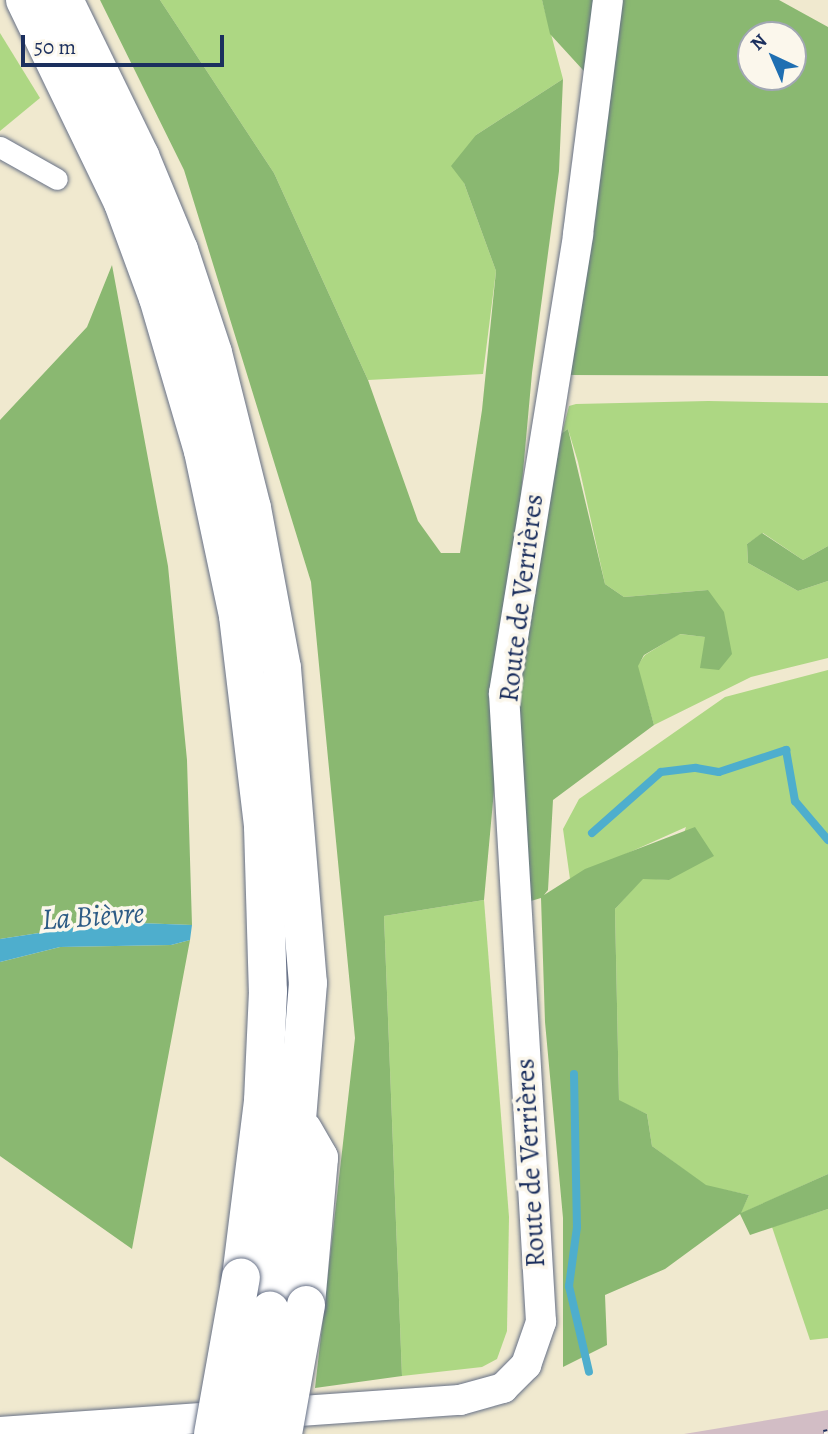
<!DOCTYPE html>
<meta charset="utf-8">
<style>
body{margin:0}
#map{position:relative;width:828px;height:1434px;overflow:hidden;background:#f0e9cf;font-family:Alegreya,serif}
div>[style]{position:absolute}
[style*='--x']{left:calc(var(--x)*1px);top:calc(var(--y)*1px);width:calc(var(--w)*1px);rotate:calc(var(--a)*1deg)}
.industrial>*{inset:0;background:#d2bdc5}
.green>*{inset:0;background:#add783}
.forest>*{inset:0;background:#8ab871}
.water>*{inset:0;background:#4eaecd}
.stream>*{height:8px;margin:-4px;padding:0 4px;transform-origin:4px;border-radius:4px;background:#4eaecd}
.roads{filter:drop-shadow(0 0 2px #667086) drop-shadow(0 0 2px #667086)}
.street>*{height:21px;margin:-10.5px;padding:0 10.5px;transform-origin:10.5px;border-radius:10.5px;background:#fff}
.secondary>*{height:30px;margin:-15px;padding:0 15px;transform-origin:15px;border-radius:15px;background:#fff}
.highway>*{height:38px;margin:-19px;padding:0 19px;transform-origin:19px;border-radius:19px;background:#fff}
.rail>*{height:8px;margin-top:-4px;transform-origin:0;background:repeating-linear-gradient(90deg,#fbf7ec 0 16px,#1b2f5e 0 32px);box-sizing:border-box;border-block:2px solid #1b2f5e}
.bridges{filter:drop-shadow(0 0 2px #667086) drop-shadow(0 0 2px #667086)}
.highway-bridge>*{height:38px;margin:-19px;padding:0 19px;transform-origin:19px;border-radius:19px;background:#fff}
span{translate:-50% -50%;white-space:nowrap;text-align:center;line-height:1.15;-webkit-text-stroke:7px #fbf7ec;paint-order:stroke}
.street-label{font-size:28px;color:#1b2f5e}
.water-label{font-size:30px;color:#2d5b85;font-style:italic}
.north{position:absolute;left:737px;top:21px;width:70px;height:70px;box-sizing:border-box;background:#fbf7ec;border:2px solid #a1a7b3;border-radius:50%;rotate:316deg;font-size:19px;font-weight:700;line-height:28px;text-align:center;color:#1b2f5e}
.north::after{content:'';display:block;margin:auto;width:24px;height:32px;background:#1f6fb2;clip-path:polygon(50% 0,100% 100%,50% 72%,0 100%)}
.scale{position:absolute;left:21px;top:35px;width:203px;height:32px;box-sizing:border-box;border:4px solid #1b2f5e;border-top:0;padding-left:9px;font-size:21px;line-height:24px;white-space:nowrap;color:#1b2f5e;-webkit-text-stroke:5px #fbf7ec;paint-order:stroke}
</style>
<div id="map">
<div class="industrial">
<i style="clip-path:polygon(828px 1410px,828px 1434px,684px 1434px)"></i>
</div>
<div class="green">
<i style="clip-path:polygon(160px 0,542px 0,563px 79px,476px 135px,464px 183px,496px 271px,483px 374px,368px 380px,274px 173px)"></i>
<i style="clip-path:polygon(0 33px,40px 98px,0 131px)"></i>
<i style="clip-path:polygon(708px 401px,828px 403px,828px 546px,803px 560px,763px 533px,747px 544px,748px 563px,798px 591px,828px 581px,828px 658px,751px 677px,654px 725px,637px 666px,645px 655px,679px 634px,706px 637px,719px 670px,708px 590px,624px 597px,605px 584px,578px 462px,568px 429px,562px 433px,569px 406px,576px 404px)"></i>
<i style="clip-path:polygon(828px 670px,828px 1174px,740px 1214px,749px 1195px,706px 1186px,652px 1146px,647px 1114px,619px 1101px,615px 909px,643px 878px,669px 880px,686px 827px,570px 879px,563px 829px,579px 799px,725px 697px)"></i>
<i style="clip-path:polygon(484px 900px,509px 1217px,507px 1331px,497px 1359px,482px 1367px,402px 1376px,384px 916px)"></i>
<i style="clip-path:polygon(828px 1209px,828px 1338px,810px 1340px,772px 1227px)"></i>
</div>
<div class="forest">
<i style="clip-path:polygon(100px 0,160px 0,274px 173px,368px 380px,418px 521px,441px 553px,460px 553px,482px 410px,496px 271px,464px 183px,451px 166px,476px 135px,563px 79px,559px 171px,532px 373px,484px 900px,384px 916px,402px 1376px,315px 1388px,355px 1038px,311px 582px,184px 170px)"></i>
<i style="clip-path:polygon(evenodd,542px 0,779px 0,828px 27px,828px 376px,568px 375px,604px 93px,550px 34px,542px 0,751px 35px,793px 35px,793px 77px,751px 77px,751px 35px)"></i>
<i style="clip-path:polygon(112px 265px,168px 566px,187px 760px,192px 925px,111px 922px,0 939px,0 420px,87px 327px)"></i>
<i style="clip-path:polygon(568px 429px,605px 584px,624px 597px,708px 590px,724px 612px,732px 654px,719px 670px,700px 668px,705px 637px,680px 634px,644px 655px,638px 666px,654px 725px,553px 800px,548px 890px,544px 895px,585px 869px,695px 827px,714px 856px,669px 880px,643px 879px,615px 909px,619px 1100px,647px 1114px,652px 1146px,706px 1185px,749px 1195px,741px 1213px,828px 1174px,828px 1209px,750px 1235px,740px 1214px,665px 1269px,605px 1295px,607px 1345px,563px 1367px,563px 1218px,545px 1022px,541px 898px,524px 903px,512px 689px,562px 433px)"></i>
<i style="clip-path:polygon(762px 533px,803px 560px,828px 546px,828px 581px,798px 591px,748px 563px,747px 544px)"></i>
<i style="clip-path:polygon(190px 940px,132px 1249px,0 1156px,0 962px,60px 947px,171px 945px)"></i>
</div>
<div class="water">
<i style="clip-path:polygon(111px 922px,192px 925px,190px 940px,171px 945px,60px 947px,0 962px,0 939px)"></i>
</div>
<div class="stream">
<i style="--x:592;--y:833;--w:92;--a:-41.5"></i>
<i style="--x:661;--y:772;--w:35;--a:-7"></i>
<i style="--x:696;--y:768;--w:23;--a:10"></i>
<i style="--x:719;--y:772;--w:71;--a:-18.2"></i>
<i style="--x:786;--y:750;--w:52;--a:80"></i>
<i style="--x:795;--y:801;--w:51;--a:49.8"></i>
<i style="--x:574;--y:1074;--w:153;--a:88.9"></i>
<i style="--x:577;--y:1227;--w:60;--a:97.7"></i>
<i style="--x:569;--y:1286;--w:88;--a:76.9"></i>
</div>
<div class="roads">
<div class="street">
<i style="--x:0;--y:147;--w:65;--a:29.3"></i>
</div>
<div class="secondary">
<i style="--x:0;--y:1432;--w:461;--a:-4"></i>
<i style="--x:460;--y:1400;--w:45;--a:-15.6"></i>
<i style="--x:503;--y:1388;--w:33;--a:-45"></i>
<i style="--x:526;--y:1365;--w:46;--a:-70.8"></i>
<i style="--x:541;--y:1322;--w:630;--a:-93.37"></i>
<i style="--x:504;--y:693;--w:465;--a:-80.8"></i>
<i style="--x:578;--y:234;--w:236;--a:-82.7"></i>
</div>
<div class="highway">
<i style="--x:25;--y:0;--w:225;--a:64.2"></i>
<i style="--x:123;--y:203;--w:101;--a:69.8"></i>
<i style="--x:158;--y:298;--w:159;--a:73.6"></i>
<i style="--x:203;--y:451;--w:169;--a:78"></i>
<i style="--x:238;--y:616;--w:212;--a:83.2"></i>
<i style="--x:263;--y:827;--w:164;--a:88.3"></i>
<i style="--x:268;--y:991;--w:110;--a:92.6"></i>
<i style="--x:263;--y:1101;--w:177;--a:97.1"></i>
<i style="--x:64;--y:0;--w:174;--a:64"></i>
<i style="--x:140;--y:156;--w:102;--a:67.5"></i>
<i style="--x:179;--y:250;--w:108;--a:71.7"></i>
<i style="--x:213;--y:353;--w:160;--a:75.9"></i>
<i style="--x:252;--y:508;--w:163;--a:79.4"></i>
<i style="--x:282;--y:668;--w:316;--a:85.3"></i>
<i style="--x:308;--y:983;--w:137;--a:94.6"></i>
<i style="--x:297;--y:1120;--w:193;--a:98"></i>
<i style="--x:303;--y:1130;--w:32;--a:60"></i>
<i style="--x:319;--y:1158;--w:148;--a:95.1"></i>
</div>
</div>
<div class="rail">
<i style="--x:824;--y:1434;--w:4;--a:-14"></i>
</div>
<div class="bridges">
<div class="highway-bridge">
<i style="--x:213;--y:1434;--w:159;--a:-79.9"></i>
<i style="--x:250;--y:1434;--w:125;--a:-80.8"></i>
<i style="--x:283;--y:1434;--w:131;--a:-79.9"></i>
</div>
</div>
<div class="street-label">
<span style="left:521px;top:598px;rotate:-83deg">Route de Verrières</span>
<span style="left:530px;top:1163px;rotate:-93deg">Route de Verrières</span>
</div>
<div class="water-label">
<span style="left:93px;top:916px;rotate:-4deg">La Bièvre</span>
</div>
<div class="north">N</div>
<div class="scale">50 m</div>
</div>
